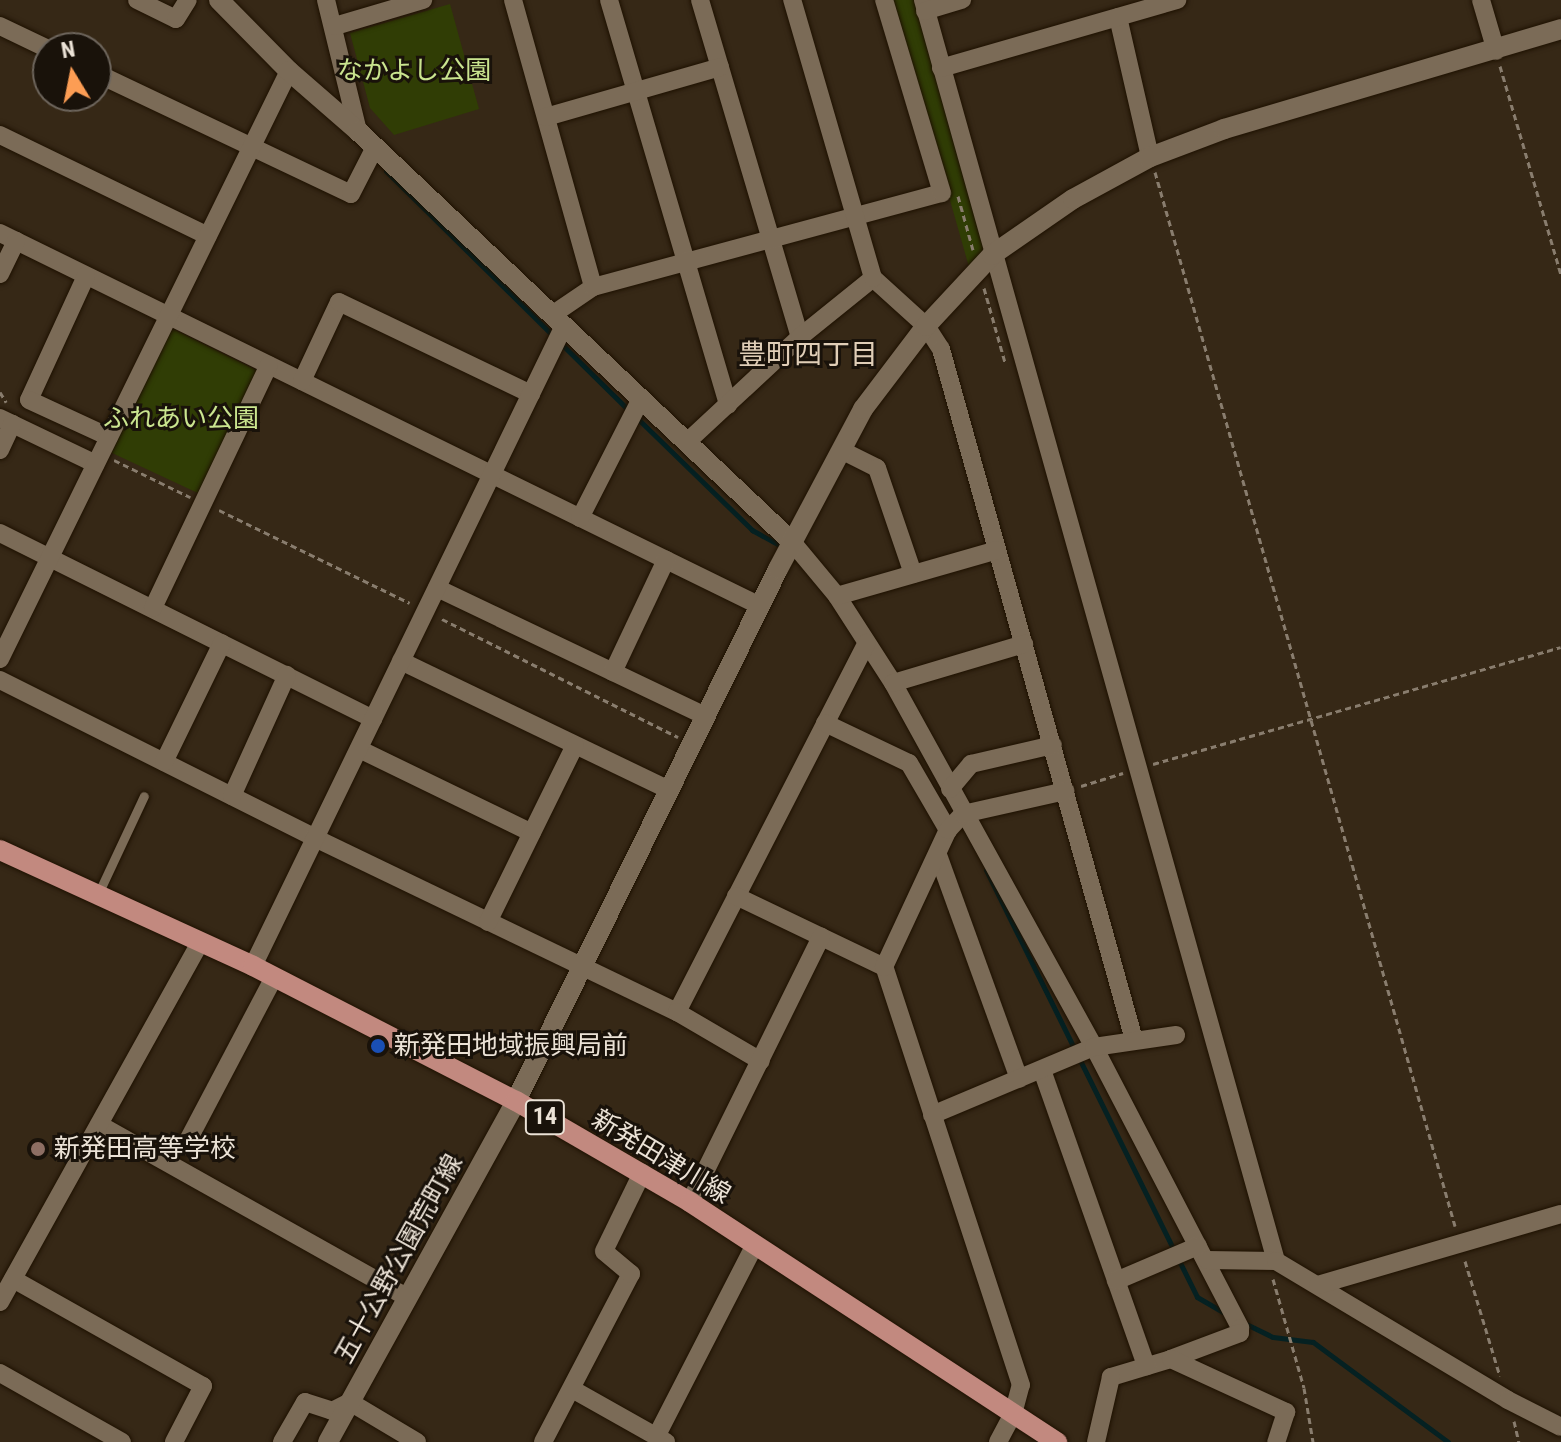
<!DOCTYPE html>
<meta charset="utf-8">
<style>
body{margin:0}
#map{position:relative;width:1561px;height:1442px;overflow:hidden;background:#362816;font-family:"Roboto Condensed","Noto Sans JP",sans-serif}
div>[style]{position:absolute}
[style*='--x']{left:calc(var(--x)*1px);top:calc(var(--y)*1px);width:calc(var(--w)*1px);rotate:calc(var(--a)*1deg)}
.green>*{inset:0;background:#303d05}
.stream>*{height:5px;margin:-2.5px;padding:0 2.5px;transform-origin:2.5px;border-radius:2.5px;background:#052122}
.path>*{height:3px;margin-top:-1.5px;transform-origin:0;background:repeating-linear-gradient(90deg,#897d6e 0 6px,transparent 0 10px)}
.roads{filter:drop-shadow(0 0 2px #1e1101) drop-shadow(0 0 2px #1e1101)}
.service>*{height:9px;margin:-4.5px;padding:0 4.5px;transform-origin:4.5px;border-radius:4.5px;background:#7b6b57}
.minor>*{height:18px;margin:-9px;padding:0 9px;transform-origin:9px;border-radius:9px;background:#7b6b57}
.tertiary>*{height:20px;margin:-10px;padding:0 10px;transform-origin:10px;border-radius:10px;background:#7b6b57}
.primary>*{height:20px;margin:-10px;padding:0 10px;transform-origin:10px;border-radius:10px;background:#c2897f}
.dots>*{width:22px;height:22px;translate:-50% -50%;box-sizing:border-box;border:4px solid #19120a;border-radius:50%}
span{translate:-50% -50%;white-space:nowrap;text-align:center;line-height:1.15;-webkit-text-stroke:6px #19120a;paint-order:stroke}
.shield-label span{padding:2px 6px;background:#19120a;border:2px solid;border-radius:6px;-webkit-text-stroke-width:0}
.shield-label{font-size:24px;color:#ebe2d6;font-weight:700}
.park-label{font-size:26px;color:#cae58f}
.poi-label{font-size:26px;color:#ebe2d6}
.left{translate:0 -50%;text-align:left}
.street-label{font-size:26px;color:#ebe2d6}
.neighbourhood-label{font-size:28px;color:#e0ceb7}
.north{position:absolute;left:32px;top:32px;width:80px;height:80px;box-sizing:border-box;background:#19120a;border:2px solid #6d655c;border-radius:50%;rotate:350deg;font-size:22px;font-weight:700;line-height:32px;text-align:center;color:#ebe2d6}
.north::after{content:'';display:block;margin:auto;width:28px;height:36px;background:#fc9d54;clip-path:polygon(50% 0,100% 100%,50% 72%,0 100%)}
</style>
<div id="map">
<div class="green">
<i style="clip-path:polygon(893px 0,919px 0,989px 255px,971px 274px)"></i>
<i style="clip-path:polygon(450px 4px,479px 109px,394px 135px,370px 108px,350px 33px)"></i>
<i style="clip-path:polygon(169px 327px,258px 371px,202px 495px,110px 452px)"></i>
</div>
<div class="stream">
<i style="--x:386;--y:171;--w:342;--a:44.6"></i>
<i style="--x:637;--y:418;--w:161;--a:44.2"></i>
<i style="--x:752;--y:530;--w:37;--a:29"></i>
<i style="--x:986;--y:870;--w:476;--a:63.7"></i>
<i style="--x:1197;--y:1297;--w:34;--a:30"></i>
<i style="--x:1242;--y:1322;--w:34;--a:26"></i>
<i style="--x:1273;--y:1337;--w:40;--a:7.1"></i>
<i style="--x:1313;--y:1342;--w:168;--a:36.5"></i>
</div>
<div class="path">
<i style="--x:1500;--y:66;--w:218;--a:73.7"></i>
<i style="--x:1155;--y:172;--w:1096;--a:74.11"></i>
<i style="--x:958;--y:196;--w:56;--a:74.5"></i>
<i style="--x:984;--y:288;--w:77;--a:74.2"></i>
<i style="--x:0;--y:392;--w:12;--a:59"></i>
<i style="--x:114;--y:460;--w:85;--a:26"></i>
<i style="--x:219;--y:510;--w:212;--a:26"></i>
<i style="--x:442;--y:619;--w:264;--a:26.6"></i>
<i style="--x:1153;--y:764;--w:424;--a:-16"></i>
<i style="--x:1081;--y:786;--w:44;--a:-17.2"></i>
<i style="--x:1465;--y:1261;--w:120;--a:73.1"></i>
<i style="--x:1273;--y:1279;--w:113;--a:74.1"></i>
<i style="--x:1304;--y:1388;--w:55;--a:80.5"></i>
<i style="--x:1514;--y:1421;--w:22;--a:77"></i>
</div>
<div class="roads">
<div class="service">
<i style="--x:98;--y:894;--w:108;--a:-64.9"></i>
</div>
<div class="minor">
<i style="--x:137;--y:0;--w:43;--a:26"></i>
<i style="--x:176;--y:19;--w:22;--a:-58"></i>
<i style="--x:326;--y:0;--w:135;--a:76.3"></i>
<i style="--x:513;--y:0;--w:298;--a:74.4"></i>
<i style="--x:609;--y:0;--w:422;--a:73.6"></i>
<i style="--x:700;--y:0;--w:352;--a:73.5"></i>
<i style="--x:923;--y:0;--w:1309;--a:74.36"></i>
<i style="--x:1481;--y:0;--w:53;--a:73.6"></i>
<i style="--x:925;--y:11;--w:39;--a:-17"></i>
<i style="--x:1118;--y:17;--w:144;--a:77.1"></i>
<i style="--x:0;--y:26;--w:53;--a:25.6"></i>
<i style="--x:335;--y:26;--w:92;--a:-16.5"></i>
<i style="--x:941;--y:68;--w:246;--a:-16.1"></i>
<i style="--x:96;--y:73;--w:282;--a:25.4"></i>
<i style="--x:351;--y:194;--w:53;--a:-62.9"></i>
<i style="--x:546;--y:117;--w:181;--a:-16"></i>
<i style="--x:0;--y:135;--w:231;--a:25.9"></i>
<i style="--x:0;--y:233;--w:847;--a:26.14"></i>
<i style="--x:0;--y:274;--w:37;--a:-64"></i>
<i style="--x:86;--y:276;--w:136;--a:114.7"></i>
<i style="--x:29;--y:400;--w:88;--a:24.8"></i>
<i style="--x:873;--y:278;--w:72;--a:42.2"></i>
<i style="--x:926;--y:326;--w:27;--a:57"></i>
<i style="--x:941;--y:349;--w:717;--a:74.39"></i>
<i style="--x:552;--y:315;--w:50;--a:-34.3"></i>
<i style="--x:593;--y:287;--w:361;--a:-15.1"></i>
<i style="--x:942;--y:193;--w:202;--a:-106.7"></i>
<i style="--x:302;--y:381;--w:87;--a:-64.9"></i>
<i style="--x:339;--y:302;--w:213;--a:25.6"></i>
<i style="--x:0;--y:418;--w:106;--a:25.6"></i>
<i style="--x:687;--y:442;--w:154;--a:-42.9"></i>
<i style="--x:800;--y:337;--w:94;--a:-38.9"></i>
<i style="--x:873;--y:278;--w:290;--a:-106.2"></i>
<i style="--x:0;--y:450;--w:29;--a:-65"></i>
<i style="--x:841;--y:450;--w:40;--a:26.6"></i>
<i style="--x:877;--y:468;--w:112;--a:71.2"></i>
<i style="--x:580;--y:518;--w:134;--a:-62.9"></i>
<i style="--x:0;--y:533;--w:417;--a:26.5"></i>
<i style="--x:793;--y:543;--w:69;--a:50.3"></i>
<i style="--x:837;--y:596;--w:103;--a:57.2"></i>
<i style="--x:893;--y:683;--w:416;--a:61.1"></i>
<i style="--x:1094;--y:1047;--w:317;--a:62.5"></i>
<i style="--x:1240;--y:1328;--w:5;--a:90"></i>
<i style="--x:1240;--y:1333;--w:74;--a:159.4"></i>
<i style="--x:1171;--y:1359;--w:63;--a:163.3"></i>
<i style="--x:1111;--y:1377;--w:67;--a:103"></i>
<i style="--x:437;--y:588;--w:297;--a:25.5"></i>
<i style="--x:837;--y:596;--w:166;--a:-16"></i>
<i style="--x:153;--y:608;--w:269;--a:-64.5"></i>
<i style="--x:0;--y:659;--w:655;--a:-63.83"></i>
<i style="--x:401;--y:661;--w:297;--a:25.7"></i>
<i style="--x:613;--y:672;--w:124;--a:-64.7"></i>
<i style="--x:0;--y:680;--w:352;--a:26.6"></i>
<i style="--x:315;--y:838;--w:402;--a:25.7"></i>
<i style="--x:677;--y:1012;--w:415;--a:-62.8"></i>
<i style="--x:893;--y:683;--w:137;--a:-16.6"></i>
<i style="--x:825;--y:723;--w:93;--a:25.5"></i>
<i style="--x:909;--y:763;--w:78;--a:59.8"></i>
<i style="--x:359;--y:749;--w:192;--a:25.9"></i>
<i style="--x:164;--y:762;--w:132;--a:-64"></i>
<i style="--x:950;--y:789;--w:33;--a:-50"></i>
<i style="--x:971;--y:764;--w:84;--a:-13"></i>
<i style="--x:232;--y:796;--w:133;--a:-65.6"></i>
<i style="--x:938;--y:855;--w:238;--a:70.1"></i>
<i style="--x:736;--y:896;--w:164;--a:25.6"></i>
<i style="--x:488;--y:922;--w:197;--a:-63.8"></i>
<i style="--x:253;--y:966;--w:709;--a:-64.09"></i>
<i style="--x:677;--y:1012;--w:97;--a:30.3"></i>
<i style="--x:1042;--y:1070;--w:314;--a:70.6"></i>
<i style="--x:932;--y:1115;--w:176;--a:-22.8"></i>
<i style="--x:1094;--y:1047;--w:83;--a:-8.3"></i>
<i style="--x:100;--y:1125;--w:353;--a:29.3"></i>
<i style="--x:185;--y:1146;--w:189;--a:-62.2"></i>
<i style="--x:690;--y:1202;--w:296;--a:-63.7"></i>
<i style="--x:1207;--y:1260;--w:69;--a:0.8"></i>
<i style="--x:1276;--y:1261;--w:270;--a:30.9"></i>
<i style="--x:1508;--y:1400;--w:59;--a:27"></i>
<i style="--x:13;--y:1279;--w:218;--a:29.4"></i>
<i style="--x:203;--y:1386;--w:63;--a:117.4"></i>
<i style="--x:1116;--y:1281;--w:89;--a:-23.1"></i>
<i style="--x:1318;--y:1285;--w:253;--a:-16.3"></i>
<i style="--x:0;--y:1302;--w:411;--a:-60.9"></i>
<i style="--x:1171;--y:1359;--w:127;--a:24.7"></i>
<i style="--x:1286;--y:1412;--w:32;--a:108"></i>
<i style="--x:0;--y:1373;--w:140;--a:29.5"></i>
<i style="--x:572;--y:1389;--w:108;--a:29.4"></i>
<i style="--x:656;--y:1437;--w:215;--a:-62.8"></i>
<i style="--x:282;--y:1442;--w:46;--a:-60.1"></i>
<i style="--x:305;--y:1402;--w:28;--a:18"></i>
<i style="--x:332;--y:1411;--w:20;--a:-27"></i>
<i style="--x:350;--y:1402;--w:78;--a:30.8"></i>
<i style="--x:543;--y:1442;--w:190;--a:-62.4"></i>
<i style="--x:631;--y:1274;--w:35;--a:-140"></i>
<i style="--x:604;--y:1251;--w:87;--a:-64"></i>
<i style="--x:998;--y:1442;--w:32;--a:-62"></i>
<i style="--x:1013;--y:1414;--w:30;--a:-75"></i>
<i style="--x:1021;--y:1385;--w:440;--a:-108.1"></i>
<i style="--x:884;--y:967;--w:151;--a:-65"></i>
<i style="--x:948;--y:830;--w:22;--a:-47"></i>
<i style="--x:963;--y:814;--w:105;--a:-12.7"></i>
</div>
<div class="tertiary">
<i style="--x:219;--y:0;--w:100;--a:45.4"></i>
<i style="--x:289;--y:71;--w:91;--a:41"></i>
<i style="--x:358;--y:131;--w:599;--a:43.44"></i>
<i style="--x:328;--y:1442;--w:389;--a:-61.1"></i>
<i style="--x:516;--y:1101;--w:593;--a:-63.78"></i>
<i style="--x:778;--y:569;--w:181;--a:-62"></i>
<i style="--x:863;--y:409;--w:104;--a:-52.8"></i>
<i style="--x:926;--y:326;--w:97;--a:-47.1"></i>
<i style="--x:992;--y:255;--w:98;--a:-34.7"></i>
<i style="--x:1073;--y:199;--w:88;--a:-28.6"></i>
<i style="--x:1150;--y:157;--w:79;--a:-20.7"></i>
<i style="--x:1224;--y:129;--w:352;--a:-16.5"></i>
</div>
<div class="primary">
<i style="--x:0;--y:850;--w:278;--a:24.6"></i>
<i style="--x:253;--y:966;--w:296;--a:27.2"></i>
<i style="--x:516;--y:1101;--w:201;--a:30.1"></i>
<i style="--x:690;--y:1202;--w:439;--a:33.2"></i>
</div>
</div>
<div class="dots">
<i style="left:378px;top:1046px;background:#1a4fb4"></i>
<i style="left:38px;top:1149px;background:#8d6e63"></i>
</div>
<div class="shield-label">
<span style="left:545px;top:1117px">14</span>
</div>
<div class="park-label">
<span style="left:414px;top:71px">なかよし公園</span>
<span style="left:181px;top:419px">ふれあい公園</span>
</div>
<div class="poi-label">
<span class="left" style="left:394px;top:1046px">新発田地域振興局前</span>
<span class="left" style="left:54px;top:1149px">新発田高等学校</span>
</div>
<div class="street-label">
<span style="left:661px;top:1157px;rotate:31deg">新発田津川線</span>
<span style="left:399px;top:1259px;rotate:-61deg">五十公野公園荒町線</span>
</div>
<div class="neighbourhood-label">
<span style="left:808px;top:355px">豊町四丁目</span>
</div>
<div class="north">N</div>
</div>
